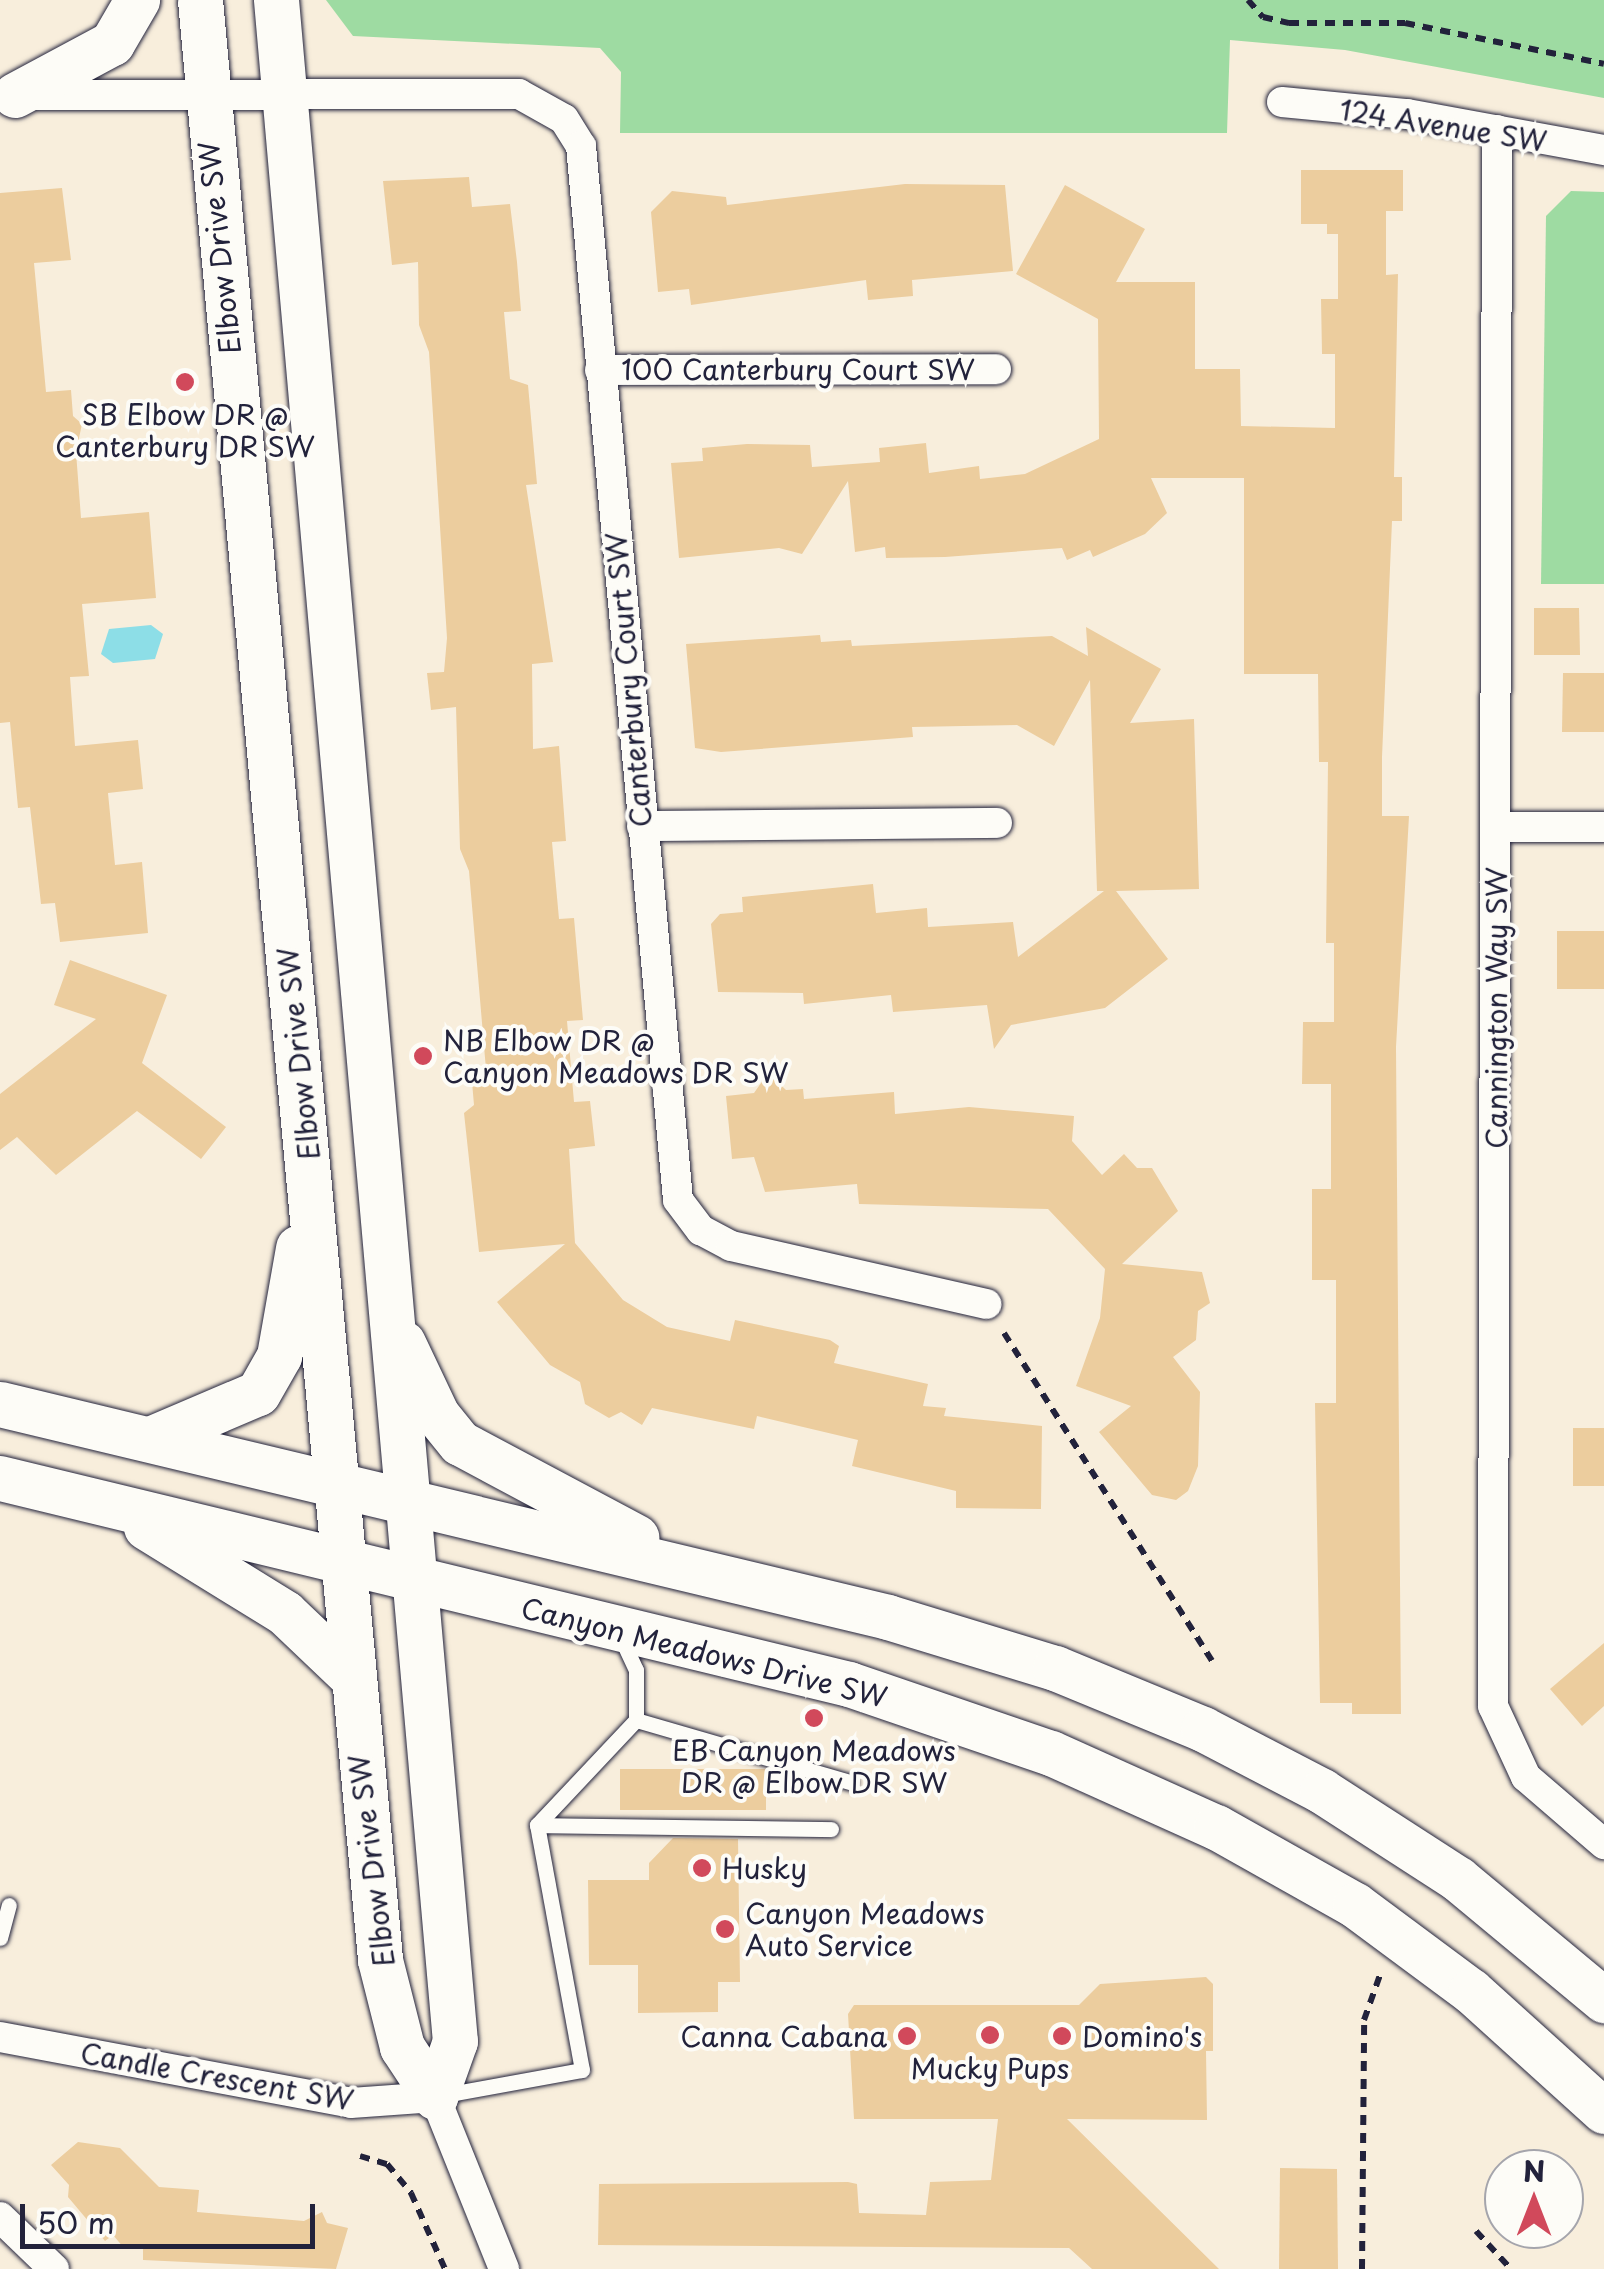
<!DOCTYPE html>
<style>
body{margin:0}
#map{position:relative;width:1604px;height:2269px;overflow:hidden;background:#f8eedc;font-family:"Playpen Sans",sans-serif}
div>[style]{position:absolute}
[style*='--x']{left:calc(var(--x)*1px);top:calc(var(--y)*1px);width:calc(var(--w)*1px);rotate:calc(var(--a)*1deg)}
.green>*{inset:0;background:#9edba2}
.water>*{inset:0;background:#8ddee7}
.building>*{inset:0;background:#eccd9e}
.path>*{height:6px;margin-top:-3px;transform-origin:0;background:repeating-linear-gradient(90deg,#22223b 0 10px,transparent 0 18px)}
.roads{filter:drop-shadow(0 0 2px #22223b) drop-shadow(0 0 2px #22223b)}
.lane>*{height:15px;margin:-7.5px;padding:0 7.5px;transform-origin:7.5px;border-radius:7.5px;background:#fdfcf7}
.street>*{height:30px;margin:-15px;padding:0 15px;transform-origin:15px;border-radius:15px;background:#fdfcf7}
.secondary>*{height:45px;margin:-22.5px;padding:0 22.5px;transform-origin:22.5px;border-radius:22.5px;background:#fdfcf7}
.dots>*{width:28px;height:28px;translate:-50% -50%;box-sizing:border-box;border:5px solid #fdfcf7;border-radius:50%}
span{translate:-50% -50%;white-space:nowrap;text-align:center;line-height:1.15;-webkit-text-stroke:8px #fdfcf7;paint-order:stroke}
.street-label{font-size:28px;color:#22223b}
.poi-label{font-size:28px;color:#22223b}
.left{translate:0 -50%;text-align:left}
.right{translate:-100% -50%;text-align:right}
.north{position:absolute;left:1484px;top:2149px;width:100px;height:100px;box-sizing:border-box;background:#fdfcf7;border:2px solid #a5a5ac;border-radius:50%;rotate:0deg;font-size:28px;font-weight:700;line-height:40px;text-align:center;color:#22223b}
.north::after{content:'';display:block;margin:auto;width:35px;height:45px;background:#d1495b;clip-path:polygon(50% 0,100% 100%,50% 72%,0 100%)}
.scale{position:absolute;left:20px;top:2204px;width:295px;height:45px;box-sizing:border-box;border:5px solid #22223b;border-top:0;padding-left:12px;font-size:30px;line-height:35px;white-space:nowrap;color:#22223b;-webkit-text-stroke:8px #fdfcf7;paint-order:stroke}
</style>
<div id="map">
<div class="green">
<i style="clip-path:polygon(326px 0,1604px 0,1604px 98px,1345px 50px,1230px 40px,1227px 133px,620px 133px,621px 72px,600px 48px,353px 36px)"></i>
<i style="clip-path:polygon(1571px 191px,1604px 192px,1604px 584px,1541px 584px,1546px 216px)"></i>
</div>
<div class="water">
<i style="clip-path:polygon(151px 625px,163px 634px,155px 659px,113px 663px,101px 654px,109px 629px)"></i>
</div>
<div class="building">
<i style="clip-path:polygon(1301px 170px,1403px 170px,1403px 211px,1386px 211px,1386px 275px,1398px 274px,1394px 477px,1402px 477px,1402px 521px,1392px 521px,1382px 757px,1382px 816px,1409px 816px,1396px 1047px,1401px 1714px,1352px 1714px,1352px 1703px,1320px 1703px,1315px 1403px,1336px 1403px,1336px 1280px,1312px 1280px,1312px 1189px,1331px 1189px,1331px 1084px,1302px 1084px,1303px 1022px,1334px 1022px,1334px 943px,1326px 943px,1328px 762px,1319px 762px,1318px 674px,1244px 674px,1244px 478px,1151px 478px,1167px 513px,1145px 534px,1093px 557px,1090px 550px,1067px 560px,1062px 548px,945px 557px,886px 558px,885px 547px,855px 552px,848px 481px,802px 554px,779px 548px,679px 558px,671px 463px,703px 461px,702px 448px,747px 444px,810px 445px,812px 467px,880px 462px,879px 448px,926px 443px,929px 473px,979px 466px,980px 479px,1025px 474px,1099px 439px,1098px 319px,1016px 274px,1065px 185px,1145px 229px,1116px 282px,1195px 282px,1195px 369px,1240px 369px,1241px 426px,1335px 428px,1335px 354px,1322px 354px,1321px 299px,1338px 299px,1338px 234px,1327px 234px,1327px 224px,1301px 224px)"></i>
<i style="clip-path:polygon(469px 177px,472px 207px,510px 204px,517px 262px,521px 311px,504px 312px,510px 379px,528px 385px,537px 484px,526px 485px,553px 662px,532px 664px,533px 749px,559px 746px,566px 841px,552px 842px,559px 919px,574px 918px,583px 1020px,567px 1021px,574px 1102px,590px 1101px,595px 1146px,569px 1149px,575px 1243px,623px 1300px,667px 1327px,730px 1341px,735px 1320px,830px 1340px,839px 1346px,834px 1363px,928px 1384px,923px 1406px,946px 1408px,944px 1416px,1042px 1426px,1041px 1509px,956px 1508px,956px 1491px,852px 1466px,858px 1440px,757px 1416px,754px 1429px,652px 1408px,642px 1425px,621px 1412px,609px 1418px,585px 1404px,580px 1382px,550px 1365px,497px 1302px,565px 1244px,479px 1252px,464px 1113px,474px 1105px,472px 1082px,487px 1081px,469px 871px,460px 849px,456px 707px,431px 710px,427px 673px,444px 672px,447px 638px,429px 352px,419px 325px,418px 262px,392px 265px,383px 181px)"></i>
<i style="clip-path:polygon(905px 184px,1005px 185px,1013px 271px,912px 280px,913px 296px,868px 300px,866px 280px,691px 305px,689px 289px,658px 292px,651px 212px,672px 191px,726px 197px,727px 205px)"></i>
<i style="clip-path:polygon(62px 188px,71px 260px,34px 263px,46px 392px,71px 390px,73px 416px,82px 424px,76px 452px,81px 518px,149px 512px,156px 598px,82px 604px,89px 676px,70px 677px,75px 746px,138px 740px,143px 789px,108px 793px,115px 865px,142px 862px,148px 933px,60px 942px,55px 903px,41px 904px,30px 807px,18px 808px,10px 722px,0 723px,0 193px)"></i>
<i style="clip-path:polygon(1534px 608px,1579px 608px,1580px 655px,1534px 655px)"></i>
<i style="clip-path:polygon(1086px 627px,1161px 669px,1130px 723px,1194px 719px,1199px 889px,1116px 891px,1168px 959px,1105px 1008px,1011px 1025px,994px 1049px,987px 1005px,893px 1012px,891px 995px,804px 1004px,803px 993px,718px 992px,711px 924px,720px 914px,743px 912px,742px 897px,873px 884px,876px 913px,927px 908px,928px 927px,1013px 922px,1018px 957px,1104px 891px,1097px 891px,1090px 680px,1054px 746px,1017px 725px,912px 727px,913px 737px,721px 752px,695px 748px,686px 644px,820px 635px,821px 642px,851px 640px,852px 646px,1052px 636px,1088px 656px)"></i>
<i style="clip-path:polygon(1563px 673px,1604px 673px,1604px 732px,1562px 732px)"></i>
<i style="clip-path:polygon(1557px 931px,1604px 931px,1604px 989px,1557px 989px)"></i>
<i style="clip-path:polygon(70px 960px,167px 995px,142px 1063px,226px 1127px,201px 1159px,137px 1111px,56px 1175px,17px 1137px,0 1150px,0 1094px,96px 1019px,54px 1005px)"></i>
<i style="clip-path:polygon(768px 1073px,786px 1090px,803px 1089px,804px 1099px,894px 1092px,895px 1114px,969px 1107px,1074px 1116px,1072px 1141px,1102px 1175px,1124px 1154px,1137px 1168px,1152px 1168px,1178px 1211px,1122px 1264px,1202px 1272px,1210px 1303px,1198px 1311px,1196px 1340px,1173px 1357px,1200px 1392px,1198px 1466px,1188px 1491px,1176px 1500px,1152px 1495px,1099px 1432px,1131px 1406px,1076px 1386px,1100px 1318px,1105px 1269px,1048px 1209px,859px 1204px,857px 1184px,765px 1192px,754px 1157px,732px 1159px,726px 1096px,754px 1093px)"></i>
<i style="clip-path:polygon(1573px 1428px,1604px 1428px,1604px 1486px,1573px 1486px)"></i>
<i style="clip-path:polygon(1604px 1643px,1604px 1706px,1582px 1726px,1550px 1689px)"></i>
<i style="clip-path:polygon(620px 1769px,766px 1769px,766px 1810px,620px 1810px)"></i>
<i style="clip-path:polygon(673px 1838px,738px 1839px,740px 1982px,718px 1982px,718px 2012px,638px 2013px,638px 1965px,589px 1965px,588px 1880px,649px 1880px,649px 1863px)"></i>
<i style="clip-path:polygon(1206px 1977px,1213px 1984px,1213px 2051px,1206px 2051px,1207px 2120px,1067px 2119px,1219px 2269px,1092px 2269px,1069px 2248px,598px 2245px,599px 2184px,848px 2182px,857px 2184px,859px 2213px,926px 2215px,930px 2182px,991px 2180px,998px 2119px,854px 2119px,848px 2014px,854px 2005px,1079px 2005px,1100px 1984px)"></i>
<i style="clip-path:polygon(78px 2142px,120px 2148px,159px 2187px,199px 2190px,197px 2212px,304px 2221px,322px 2212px,327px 2223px,348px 2228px,336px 2269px,143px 2260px,143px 2249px,124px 2248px,113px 2235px,105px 2241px,68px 2197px,69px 2185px,51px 2165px)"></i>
<i style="clip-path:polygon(1280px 2168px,1337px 2169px,1338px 2269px,1279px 2269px)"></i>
</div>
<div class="path">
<i style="--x:1248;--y:0;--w:23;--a:49"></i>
<i style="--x:1263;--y:17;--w:27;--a:13"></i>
<i style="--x:1289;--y:23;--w:116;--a:0"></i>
<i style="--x:1405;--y:23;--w:203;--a:11.6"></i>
<i style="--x:1004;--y:1333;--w:388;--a:57.6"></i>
<i style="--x:360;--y:2156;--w:28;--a:17"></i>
<i style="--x:387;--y:2164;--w:38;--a:50"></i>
<i style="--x:411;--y:2193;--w:83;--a:65.9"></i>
<i style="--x:1476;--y:2231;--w:52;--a:47.4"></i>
<i style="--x:1362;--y:2269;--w:249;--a:-89.5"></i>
<i style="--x:1364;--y:2020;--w:51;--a:-70.5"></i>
</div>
<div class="roads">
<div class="lane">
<i style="--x:636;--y:1720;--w:223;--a:16.2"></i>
<i style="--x:537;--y:1825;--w:294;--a:0.8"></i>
<i style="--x:0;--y:1938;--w:34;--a:-75"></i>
<i style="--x:444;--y:2095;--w:140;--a:-10.3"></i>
<i style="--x:582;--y:2070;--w:249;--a:-100.4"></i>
<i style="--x:537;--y:1825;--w:144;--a:-46.7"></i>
<i style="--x:636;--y:1720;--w:50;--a:-90"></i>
<i style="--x:636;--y:1670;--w:38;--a:-115"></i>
</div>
<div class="street">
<i style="--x:23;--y:95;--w:496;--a:-0.1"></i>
<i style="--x:519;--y:94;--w:51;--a:29.1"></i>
<i style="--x:564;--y:119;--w:32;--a:58"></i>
<i style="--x:581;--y:146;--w:1058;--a:84.74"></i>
<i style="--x:678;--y:1200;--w:38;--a:53"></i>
<i style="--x:701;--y:1230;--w:34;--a:28"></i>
<i style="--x:731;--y:1246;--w:262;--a:12.8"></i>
<i style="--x:1282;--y:102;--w:126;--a:5.5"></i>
<i style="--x:1407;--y:114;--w:200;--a:10.4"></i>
<i style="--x:1497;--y:130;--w:1576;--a:90.15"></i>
<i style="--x:1493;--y:1706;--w:78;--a:65.1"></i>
<i style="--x:1526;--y:1777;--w:103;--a:40.7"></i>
<i style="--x:600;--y:370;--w:396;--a:-0.1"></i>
<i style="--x:642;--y:826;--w:355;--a:-0.5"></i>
<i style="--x:1497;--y:827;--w:107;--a:0"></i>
<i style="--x:0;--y:2037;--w:357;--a:10.6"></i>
<i style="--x:351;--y:2103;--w:84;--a:-4.1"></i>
<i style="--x:435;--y:2097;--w:185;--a:68.1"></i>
<i style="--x:0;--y:2217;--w:75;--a:43.9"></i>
</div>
<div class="secondary">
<i style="--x:200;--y:0;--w:1968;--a:84.75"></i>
<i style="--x:380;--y:1960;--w:90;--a:75.8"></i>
<i style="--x:402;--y:2047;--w:60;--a:56.6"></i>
<i style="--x:276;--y:0;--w:2049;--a:84.99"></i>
<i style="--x:455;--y:2041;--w:59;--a:109.7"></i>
<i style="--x:15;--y:95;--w:110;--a:-28.2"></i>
<i style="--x:112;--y:43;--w:50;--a:-59.8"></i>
<i style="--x:403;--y:1343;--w:80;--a:64.7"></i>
<i style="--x:437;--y:1415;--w:36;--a:51"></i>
<i style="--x:460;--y:1443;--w:200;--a:28.1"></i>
<i style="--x:0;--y:1404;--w:913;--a:13.49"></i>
<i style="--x:888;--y:1617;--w:175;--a:17"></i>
<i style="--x:1055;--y:1668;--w:160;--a:22.4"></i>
<i style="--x:1203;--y:1729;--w:134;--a:27.5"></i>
<i style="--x:1322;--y:1791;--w:162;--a:32.9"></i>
<i style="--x:1458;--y:1879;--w:190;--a:39.7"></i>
<i style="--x:150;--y:1439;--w:117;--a:-23.1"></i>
<i style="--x:258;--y:1393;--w:43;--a:-60.4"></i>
<i style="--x:279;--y:1356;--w:110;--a:-80"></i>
<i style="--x:0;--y:1478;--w:874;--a:13.64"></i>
<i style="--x:849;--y:1684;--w:213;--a:18.9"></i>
<i style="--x:1051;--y:1753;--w:181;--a:24.2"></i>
<i style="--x:1216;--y:1827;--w:159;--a:29.3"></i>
<i style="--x:1355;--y:1905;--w:144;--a:36.6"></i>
<i style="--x:1471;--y:1991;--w:179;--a:42.1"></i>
<i style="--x:146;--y:1527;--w:163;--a:31.7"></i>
<i style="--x:285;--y:1613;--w:90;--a:43.6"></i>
</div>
</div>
<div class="dots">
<i style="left:185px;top:382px;background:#d1495b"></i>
<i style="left:423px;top:1056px;background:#d1495b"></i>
<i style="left:814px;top:1718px;background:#d1495b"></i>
<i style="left:702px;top:1868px;background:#d1495b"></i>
<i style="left:725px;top:1929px;background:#d1495b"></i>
<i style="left:990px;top:2035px;background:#d1495b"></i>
<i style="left:907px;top:2036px;background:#d1495b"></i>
<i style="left:1062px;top:2036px;background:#d1495b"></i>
</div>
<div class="street-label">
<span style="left:1443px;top:125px;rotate:9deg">124 Avenue SW</span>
<span style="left:219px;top:248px;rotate:-96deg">Elbow Drive SW</span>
<span style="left:798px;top:369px">100 Canterbury Court SW</span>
<span style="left:628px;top:680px;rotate:-95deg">Canterbury Court SW</span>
<span style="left:1496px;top:1008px;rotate:-90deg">Cannington Way SW</span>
<span style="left:298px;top:1054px;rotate:-96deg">Elbow Drive SW</span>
<span style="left:704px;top:1652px;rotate:14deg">Canyon Meadows Drive SW</span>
<span style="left:371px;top:1861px;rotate:-97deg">Elbow Drive SW</span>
<span style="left:217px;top:2076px;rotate:10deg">Candle Crescent SW</span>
</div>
<div class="poi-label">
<span style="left:185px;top:430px">SB Elbow DR @<br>Canterbury DR SW</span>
<span class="left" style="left:443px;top:1056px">NB Elbow DR @<br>Canyon Meadows DR SW</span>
<span style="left:814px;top:1766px">EB Canyon Meadows<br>DR @ Elbow DR SW</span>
<span class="left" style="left:722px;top:1868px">Husky</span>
<span class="left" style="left:745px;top:1929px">Canyon Meadows<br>Auto Service</span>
<span class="right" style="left:887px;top:2036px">Canna Cabana</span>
<span class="left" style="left:1082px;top:2036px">Domino's</span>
<span style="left:990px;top:2068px">Mucky Pups</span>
</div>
<div class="north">N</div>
<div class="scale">50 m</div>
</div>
